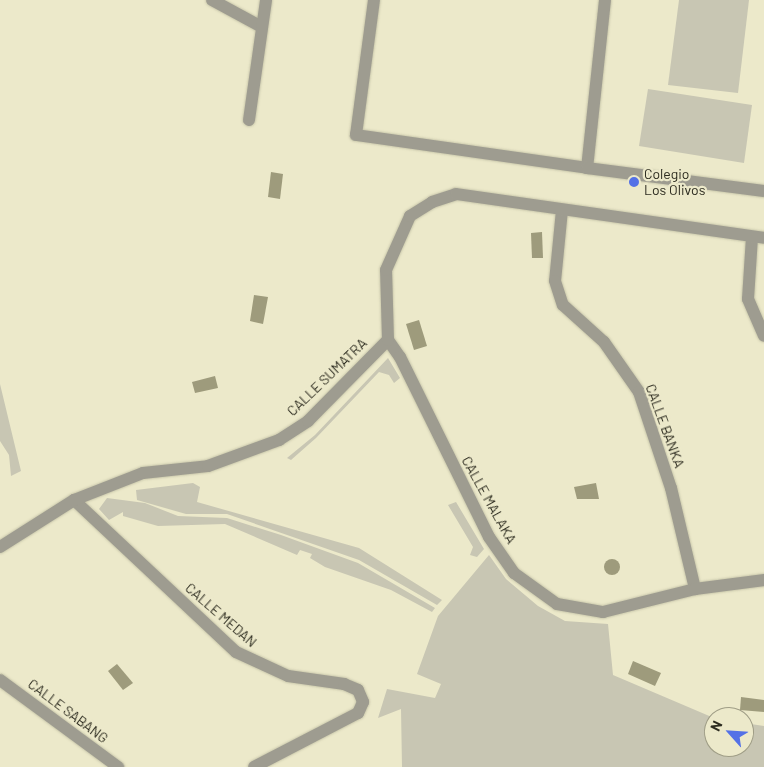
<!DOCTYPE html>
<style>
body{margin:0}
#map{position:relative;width:764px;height:767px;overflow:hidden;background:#ece9ca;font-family:Barlow,sans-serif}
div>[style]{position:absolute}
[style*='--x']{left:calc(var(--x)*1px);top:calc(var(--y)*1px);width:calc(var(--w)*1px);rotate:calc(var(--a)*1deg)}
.green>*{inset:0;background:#c8c6b3}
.water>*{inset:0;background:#9e9b7c}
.round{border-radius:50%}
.roads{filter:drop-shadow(0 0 1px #c9c7ab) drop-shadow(0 0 1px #c9c7ab)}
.minor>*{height:12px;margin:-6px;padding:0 6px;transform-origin:6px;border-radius:6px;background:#9e9c90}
.dots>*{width:14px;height:14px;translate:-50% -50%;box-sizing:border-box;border:2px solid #ece9ca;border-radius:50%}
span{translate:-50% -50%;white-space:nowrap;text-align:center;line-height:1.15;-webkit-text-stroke:4.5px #ece9ca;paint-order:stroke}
.poi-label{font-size:14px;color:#2c2b1f}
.left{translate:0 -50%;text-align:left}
.street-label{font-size:14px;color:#2c2b1f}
.north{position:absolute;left:704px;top:707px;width:50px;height:50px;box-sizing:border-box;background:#ece9ca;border:1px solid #9f9d86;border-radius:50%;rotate:296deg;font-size:14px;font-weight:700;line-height:20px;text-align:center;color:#2c2b1f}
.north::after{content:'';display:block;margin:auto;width:18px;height:22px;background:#5471e6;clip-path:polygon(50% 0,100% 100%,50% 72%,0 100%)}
</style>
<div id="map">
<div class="green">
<i style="clip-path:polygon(679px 0,749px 0,738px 93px,668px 85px)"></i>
<i style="clip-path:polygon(648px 89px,752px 105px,744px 163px,639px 146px)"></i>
<i style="clip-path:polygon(388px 358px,400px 378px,394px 383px,389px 375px,379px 372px,316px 438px,291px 460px,287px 458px,315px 435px)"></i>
<i style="clip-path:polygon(0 384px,21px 471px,11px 476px,9px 455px,0 441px)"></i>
<i style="clip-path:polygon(193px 483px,200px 487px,197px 502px,359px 548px,442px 600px,437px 605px,359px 560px,227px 514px,186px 514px,137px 500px,136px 490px)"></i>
<i style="clip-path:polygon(107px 498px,145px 503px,178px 516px,227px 518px,281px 535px,358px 563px,435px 608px,432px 612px,391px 590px,325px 567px,310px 558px,312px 554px,300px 550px,297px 555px,225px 524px,158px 526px,123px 516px,123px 512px,109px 520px,99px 509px)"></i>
<i style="clip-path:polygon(456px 502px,484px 549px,477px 557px,470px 555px,473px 547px,448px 505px)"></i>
<i style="clip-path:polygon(489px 555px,506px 579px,538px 606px,565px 621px,608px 624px,613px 675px,714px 718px,714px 747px,744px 747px,744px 723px,764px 726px,764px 767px,402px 767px,401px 709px,378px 718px,387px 689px,435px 698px,441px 684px,417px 674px,438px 616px)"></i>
</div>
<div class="water">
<i style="clip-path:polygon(271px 172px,283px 174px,280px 199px,268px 197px)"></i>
<i style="clip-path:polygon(542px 232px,543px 258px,532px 258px,531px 233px)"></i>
<i style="clip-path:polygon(254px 295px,268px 297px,263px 324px,250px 321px)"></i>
<i style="clip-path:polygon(419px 320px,427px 346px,414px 350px,406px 324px)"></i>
<i style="clip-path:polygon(215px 376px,218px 388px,195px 393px,192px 382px)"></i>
<i style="clip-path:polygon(596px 483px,599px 499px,577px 499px,574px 487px)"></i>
<i class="round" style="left:604px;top:559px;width:16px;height:16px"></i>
<i style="clip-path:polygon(633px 661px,661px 673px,655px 686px,628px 674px)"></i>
<i style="clip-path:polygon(117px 664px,133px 683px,123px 690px,108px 671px)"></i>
<i style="clip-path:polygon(741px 697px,764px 700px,764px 712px,740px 710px)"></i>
</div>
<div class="roads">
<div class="minor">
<i style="--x:212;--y:0;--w:55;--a:28.4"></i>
<i style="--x:374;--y:0;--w:136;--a:97.6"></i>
<i style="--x:356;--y:135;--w:233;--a:8.1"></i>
<i style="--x:605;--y:0;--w:169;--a:96.1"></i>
<i style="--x:587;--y:168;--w:178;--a:7.4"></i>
<i style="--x:249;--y:120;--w:121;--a:-81.9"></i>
<i style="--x:562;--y:210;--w:71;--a:95.6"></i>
<i style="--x:555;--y:281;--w:25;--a:72"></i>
<i style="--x:563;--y:305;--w:55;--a:42.1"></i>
<i style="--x:604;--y:342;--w:61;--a:55"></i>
<i style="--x:639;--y:392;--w:101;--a:71.6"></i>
<i style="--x:671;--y:488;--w:104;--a:76.6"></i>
<i style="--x:752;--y:237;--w:62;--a:93.7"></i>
<i style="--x:748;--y:299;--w:40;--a:66.6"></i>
<i style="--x:388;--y:340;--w:21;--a:55"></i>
<i style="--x:400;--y:357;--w:201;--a:63.7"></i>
<i style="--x:489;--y:537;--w:44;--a:55.2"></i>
<i style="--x:514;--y:573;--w:53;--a:35.8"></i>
<i style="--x:557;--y:604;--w:47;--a:9.9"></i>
<i style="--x:603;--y:612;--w:95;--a:-14"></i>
<i style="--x:695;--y:589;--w:70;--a:-7.4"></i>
<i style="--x:74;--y:500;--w:222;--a:43.2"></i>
<i style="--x:236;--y:652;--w:57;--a:24.8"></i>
<i style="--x:288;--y:676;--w:57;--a:8.1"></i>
<i style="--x:344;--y:684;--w:15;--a:23"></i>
<i style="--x:358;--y:690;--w:13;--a:67"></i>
<i style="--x:363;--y:702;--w:12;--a:114"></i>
<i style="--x:358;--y:713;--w:117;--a:152.6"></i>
<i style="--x:0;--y:547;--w:88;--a:-32.4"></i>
<i style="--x:74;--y:500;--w:74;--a:-21.4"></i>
<i style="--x:143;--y:473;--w:65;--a:-6.1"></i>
<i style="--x:208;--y:466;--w:76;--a:-20.1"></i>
<i style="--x:279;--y:440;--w:35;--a:-33"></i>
<i style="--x:308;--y:421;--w:114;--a:-45.4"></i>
<i style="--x:388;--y:340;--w:70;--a:-91.6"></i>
<i style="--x:386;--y:270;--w:59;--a:-66"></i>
<i style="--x:410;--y:216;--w:26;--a:-32"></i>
<i style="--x:432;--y:202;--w:25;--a:-18"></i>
<i style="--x:456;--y:194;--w:311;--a:8.1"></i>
<i style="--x:0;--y:680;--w:147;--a:36.4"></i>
</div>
</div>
<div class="dots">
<i style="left:634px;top:182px;background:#5471e6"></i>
</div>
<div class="poi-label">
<span class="left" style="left:644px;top:182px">Colegio<br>Los Olivos</span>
</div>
<div class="street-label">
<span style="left:327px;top:377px;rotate:-44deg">CALLE SUMATRA</span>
<span style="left:665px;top:426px;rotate:70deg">CALLE BANKA</span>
<span style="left:489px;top:500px;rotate:61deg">CALLE MALAKA</span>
<span style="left:221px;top:615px;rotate:41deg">CALLE MEDAN</span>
<span style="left:68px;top:711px;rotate:37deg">CALLE SABANG</span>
</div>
<div class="north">N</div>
</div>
